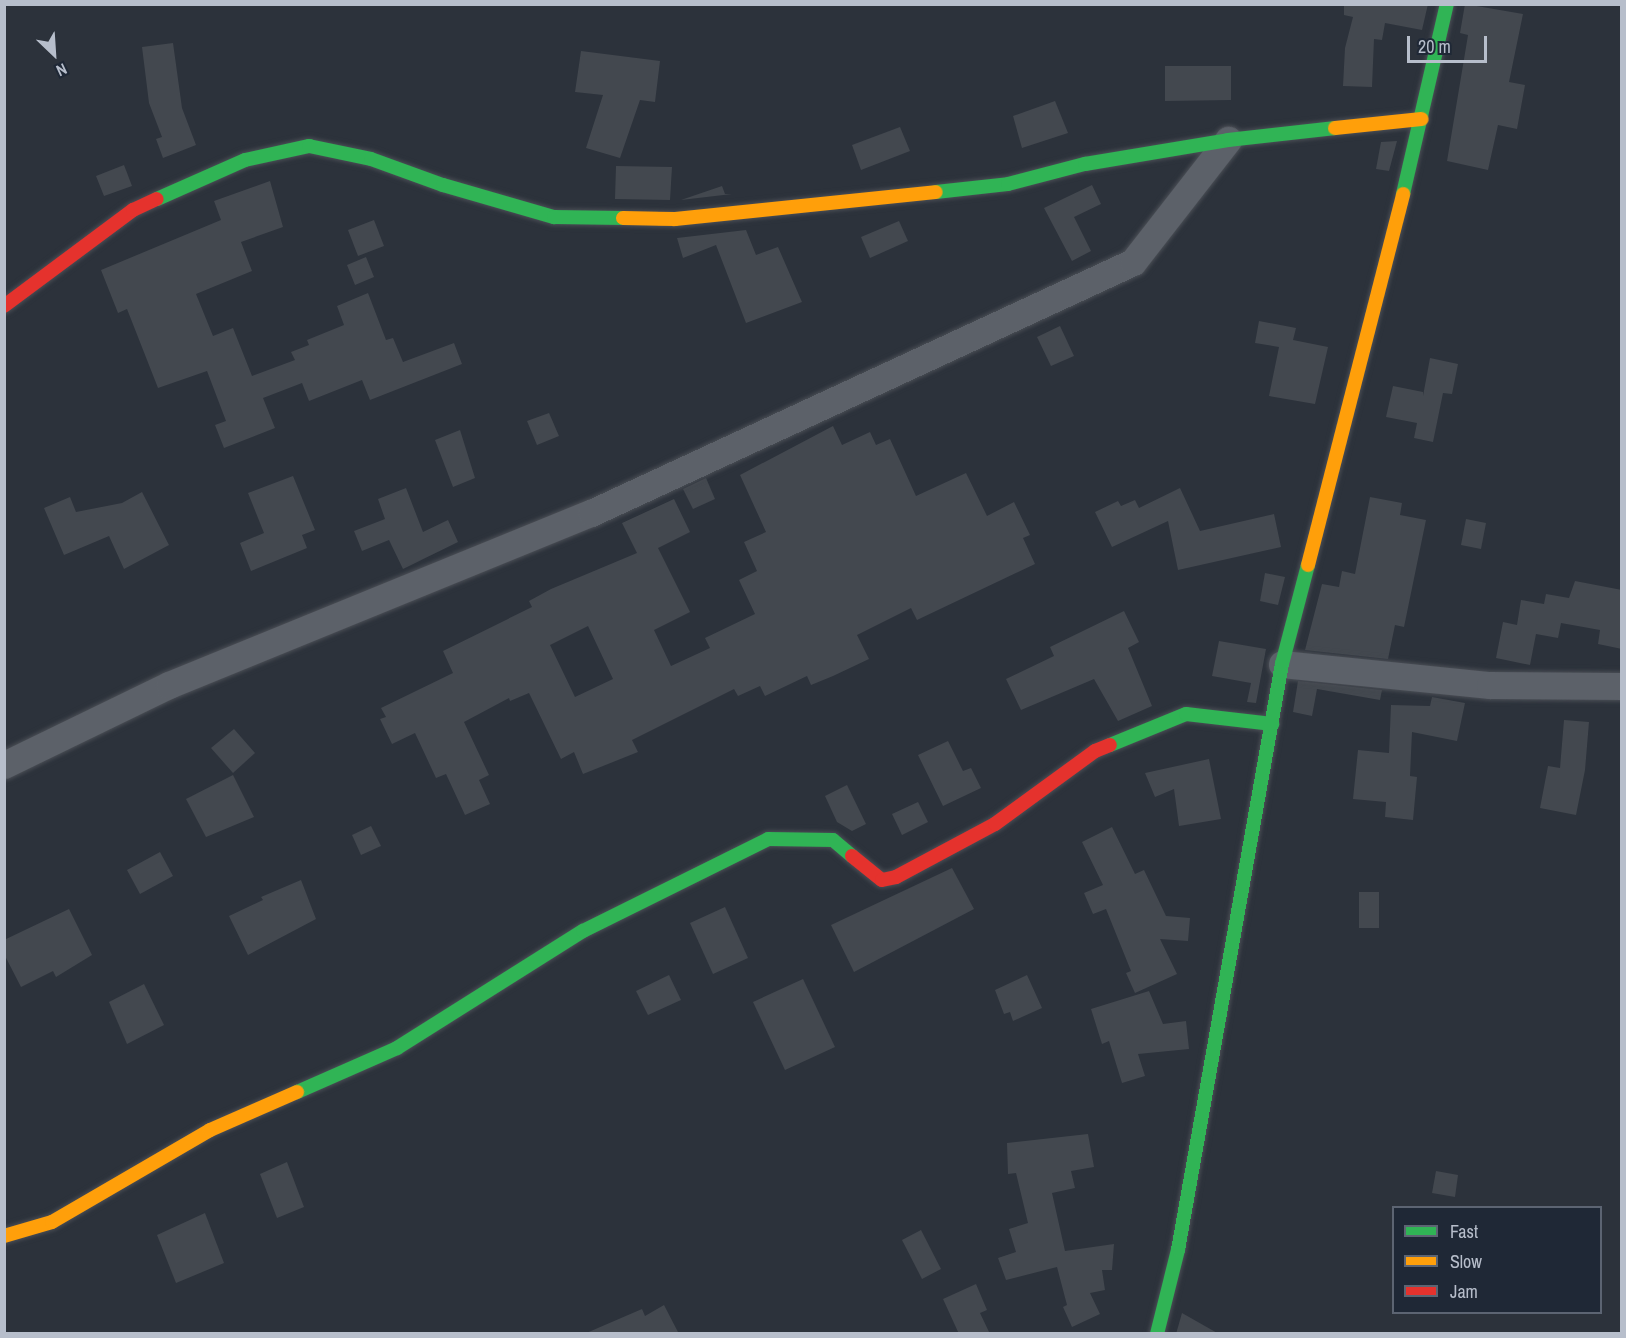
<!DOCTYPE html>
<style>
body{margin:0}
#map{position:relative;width:1626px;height:1338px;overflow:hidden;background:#2c323b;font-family:"Archivo Narrow",sans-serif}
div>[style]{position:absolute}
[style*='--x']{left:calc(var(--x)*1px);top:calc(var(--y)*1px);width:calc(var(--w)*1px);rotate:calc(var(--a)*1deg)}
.building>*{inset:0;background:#43484f}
.roads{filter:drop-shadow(0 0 2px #4a4e55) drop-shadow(0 0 2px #4a4e55)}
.street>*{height:27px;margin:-13.5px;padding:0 13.5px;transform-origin:13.5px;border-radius:13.5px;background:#5c6169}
.fast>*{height:14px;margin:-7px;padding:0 7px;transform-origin:7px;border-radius:7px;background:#30b455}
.slow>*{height:14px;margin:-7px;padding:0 7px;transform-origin:7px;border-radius:7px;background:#ff9f0a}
.jam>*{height:14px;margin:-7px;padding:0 7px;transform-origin:7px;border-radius:7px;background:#e5322d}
span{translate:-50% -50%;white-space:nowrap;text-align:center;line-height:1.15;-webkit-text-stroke:6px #1f2836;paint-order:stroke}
.frame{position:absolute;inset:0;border:6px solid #b7becb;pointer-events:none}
.legend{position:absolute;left:1392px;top:1206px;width:210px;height:108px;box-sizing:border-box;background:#1f2836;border:2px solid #5c6472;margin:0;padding:8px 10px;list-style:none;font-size:18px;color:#b7becb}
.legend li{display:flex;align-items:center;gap:12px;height:30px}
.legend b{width:30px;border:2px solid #5c6472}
.north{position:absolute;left:24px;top:24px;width:60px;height:60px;-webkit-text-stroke:4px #1f2836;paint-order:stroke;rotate:155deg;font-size:16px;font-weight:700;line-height:24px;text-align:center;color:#b7becb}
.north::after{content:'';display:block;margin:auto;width:21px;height:27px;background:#b7becb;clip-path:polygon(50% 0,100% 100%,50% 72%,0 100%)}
.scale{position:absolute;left:1407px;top:36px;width:80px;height:27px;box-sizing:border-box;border:3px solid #b7becb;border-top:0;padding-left:8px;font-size:18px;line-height:21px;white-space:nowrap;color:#b7becb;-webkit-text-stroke:4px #1f2836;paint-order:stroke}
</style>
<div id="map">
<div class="building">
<i style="clip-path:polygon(1344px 4px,1428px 4px,1422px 30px,1385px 23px,1382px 40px,1374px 39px,1372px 87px,1343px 86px,1345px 48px,1353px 17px,1344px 15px)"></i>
<i style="clip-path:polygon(1465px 4px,1523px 14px,1509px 82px,1525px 85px,1517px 129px,1498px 125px,1488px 170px,1447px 161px,1468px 35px,1460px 33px)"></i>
<i style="clip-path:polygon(173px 43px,182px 108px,196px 145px,163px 158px,156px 139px,162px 137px,149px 103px,142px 47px)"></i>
<i style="clip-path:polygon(581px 51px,660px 61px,655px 102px,640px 100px,620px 158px,586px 148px,603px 95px,575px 92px)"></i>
<i style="clip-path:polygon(1165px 66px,1231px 66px,1231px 100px,1165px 101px)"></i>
<i style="clip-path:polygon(1055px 101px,1068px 133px,1022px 148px,1013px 116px)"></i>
<i style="clip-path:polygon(900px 127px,910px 151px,861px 170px,852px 145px)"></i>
<i style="clip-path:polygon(1397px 141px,1389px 171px,1376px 169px,1381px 142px)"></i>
<i style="clip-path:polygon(124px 165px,132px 186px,104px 196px,96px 176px)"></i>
<i style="clip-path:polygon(616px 166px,672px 167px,670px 200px,615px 199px)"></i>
<i style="clip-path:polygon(270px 181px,283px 227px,241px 242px,252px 271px,196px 294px,213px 336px,233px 328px,252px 376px,295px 360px,291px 352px,309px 345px,307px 340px,344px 325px,337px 306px,368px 293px,386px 340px,393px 338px,403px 362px,454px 343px,462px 364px,370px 400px,362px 380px,309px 401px,302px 383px,263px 398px,275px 428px,224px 448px,215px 425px,226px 421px,207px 371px,158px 388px,127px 309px,118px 313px,101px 270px,221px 220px,214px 201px)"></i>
<i style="clip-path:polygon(1092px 185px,1101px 204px,1074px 217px,1091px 251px,1072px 261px,1044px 208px)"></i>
<i style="clip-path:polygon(722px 186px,725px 194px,732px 194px,681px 200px)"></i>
<i style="clip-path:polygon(374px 220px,384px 246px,358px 256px,348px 230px)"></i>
<i style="clip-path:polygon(899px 221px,908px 241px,870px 258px,861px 237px)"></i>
<i style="clip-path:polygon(746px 230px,756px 255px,778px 247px,802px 302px,746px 323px,716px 245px,683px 258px,677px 238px)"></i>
<i style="clip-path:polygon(366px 257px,374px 277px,355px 285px,347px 265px)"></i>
<i style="clip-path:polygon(1259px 321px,1296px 328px,1293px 340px,1328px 347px,1315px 404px,1269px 396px,1279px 347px,1255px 343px)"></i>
<i style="clip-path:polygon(1060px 326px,1074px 356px,1051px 366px,1037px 337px)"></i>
<i style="clip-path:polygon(1430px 358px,1458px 364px,1452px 394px,1443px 393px,1433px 442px,1414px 438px,1417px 423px,1386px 417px,1393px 386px,1423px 392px,1423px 396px)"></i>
<i style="clip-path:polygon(549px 413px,559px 436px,537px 445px,527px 421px)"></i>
<i style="clip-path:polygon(evenodd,833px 426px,842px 445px,870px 432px,876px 445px,890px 439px,916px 496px,966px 473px,987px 516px,1014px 502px,1030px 535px,1023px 538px,1035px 564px,917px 620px,911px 608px,857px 635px,869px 659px,833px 676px,811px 685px,807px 676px,765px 696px,760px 686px,738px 696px,734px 689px,632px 740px,638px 752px,583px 774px,574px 752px,561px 759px,529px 693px,510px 701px,509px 698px,464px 722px,489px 775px,479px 780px,490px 804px,465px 815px,446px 774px,436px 778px,415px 733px,392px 744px,380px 719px,386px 717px,381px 708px,453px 673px,443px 651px,532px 607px,529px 601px,551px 589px,637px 553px,622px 523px,674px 499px,690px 532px,658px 548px,690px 612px,654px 630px,671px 666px,710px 648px,705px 638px,755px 614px,739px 580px,757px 571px,744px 542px,766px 532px,740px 475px,833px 426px,588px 626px,613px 679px,575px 697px,550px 645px,588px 626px)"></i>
<i style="clip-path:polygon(460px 430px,475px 478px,453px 487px,435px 440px)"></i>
<i style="clip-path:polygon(293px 476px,315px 530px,302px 535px,307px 548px,251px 571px,240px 543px,264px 533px,248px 493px)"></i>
<i style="clip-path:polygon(706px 478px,715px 499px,693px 509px,683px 489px)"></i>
<i style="clip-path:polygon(406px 488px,423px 532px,448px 520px,458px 542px,403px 569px,389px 540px,362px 551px,354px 531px,385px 519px,378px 499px)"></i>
<i style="clip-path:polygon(1180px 488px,1200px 531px,1274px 514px,1281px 547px,1178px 570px,1168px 521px,1112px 547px,1095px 512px,1118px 501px,1121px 506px,1135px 500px,1139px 508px)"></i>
<i style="clip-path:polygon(142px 492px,169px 545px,124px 569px,109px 536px,64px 555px,44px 508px,70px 497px,76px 512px,122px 503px)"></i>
<i style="clip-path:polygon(1370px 497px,1402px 503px,1400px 515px,1426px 520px,1404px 627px,1395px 625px,1388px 659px,1305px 650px,1322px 584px,1339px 587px,1342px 571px,1355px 574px)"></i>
<i style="clip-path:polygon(1466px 519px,1486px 523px,1481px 549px,1461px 545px)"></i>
<i style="clip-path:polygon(1265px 573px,1285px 577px,1278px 605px,1260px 601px)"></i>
<i style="clip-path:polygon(1575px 581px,1622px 590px,1622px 649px,1598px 644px,1600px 630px,1561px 623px,1558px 638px,1536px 634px,1530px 665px,1496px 658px,1503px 622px,1517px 625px,1521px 600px,1544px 604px,1546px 594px,1569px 598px)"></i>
<i style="clip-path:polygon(1124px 611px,1139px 642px,1128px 648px,1152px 706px,1118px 721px,1094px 679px,1021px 710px,1006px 679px,1054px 656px,1050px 647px)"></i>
<i style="clip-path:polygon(1219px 641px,1266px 649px,1256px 703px,1247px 702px,1251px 683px,1212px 676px)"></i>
<i style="clip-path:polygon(1298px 681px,1382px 690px,1380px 700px,1317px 689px,1312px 716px,1293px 712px)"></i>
<i style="clip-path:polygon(1432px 697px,1465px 703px,1457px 741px,1412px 732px,1410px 776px,1417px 777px,1413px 820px,1385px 817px,1386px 802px,1353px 799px,1358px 750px,1389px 753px,1391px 705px,1430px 706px)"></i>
<i style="clip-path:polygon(1564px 720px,1589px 722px,1585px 770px,1576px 815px,1540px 808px,1548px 766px,1560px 768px)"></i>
<i style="clip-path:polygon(234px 729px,255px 753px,233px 773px,211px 748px)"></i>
<i style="clip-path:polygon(948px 741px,963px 771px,971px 768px,981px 788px,943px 806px,918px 755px)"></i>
<i style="clip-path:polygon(1209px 759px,1221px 819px,1179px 826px,1174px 789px,1155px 797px,1145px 773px)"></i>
<i style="clip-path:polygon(233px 775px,254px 817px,206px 837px,186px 799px)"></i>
<i style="clip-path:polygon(847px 785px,866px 824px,852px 831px,837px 822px,825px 796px)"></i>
<i style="clip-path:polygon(918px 802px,928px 822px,902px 835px,892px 814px)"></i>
<i style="clip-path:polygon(371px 826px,381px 846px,361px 855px,352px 835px)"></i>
<i style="clip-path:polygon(1112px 827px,1135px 874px,1144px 870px,1166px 916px,1190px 918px,1188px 941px,1160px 939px,1177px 974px,1135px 993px,1126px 973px,1131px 971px,1106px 909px,1093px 914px,1084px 893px,1103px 885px,1082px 842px)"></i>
<i style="clip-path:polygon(160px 852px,173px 876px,140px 894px,127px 870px)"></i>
<i style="clip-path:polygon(952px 868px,974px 909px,854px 972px,831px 925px)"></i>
<i style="clip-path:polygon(301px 880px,316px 919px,248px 955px,229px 916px,263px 900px,261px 897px)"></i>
<i style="clip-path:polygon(1359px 892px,1379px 892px,1379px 928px,1359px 928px)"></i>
<i style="clip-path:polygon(725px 907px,748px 958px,713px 974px,690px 923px)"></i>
<i style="clip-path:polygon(69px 909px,92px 955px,56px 977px,53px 971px,21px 987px,4px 954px,4px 940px)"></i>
<i style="clip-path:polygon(669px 975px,681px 1000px,648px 1015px,636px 991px)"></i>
<i style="clip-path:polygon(1027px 975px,1042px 1008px,1013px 1021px,1010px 1012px,1004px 1014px,995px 990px)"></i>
<i style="clip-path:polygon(803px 979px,835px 1047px,785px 1070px,753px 1002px)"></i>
<i style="clip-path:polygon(144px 984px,164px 1025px,127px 1044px,109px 1002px)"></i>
<i style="clip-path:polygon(1149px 991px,1163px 1024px,1186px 1021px,1189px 1049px,1138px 1054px,1145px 1076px,1122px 1083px,1109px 1041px,1102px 1044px,1091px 1009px)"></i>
<i style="clip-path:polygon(1088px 1134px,1094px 1167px,1071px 1171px,1075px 1188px,1052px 1193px,1065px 1251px,1114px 1244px,1112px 1270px,1102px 1270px,1105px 1290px,1090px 1293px,1100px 1314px,1072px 1327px,1063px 1307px,1067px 1305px,1057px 1267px,1006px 1280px,998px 1258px,1016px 1252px,1009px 1229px,1028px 1223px,1016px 1173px,1008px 1174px,1007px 1143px)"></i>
<i style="clip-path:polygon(287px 1162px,304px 1207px,277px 1218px,260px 1174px)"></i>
<i style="clip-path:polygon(1436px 1171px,1458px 1175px,1455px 1197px,1432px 1193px)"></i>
<i style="clip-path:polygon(205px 1213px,224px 1263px,176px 1283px,157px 1235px)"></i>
<i style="clip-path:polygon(921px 1230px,941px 1269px,922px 1279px,902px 1240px)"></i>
<i style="clip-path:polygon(976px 1284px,987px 1310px,980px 1313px,990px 1334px,959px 1334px,943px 1299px)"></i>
<i style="clip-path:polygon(664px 1305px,679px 1334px,584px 1334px,642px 1309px,645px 1316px)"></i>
<i style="clip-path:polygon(1182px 1313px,1219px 1334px,1176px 1334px)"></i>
</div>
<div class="roads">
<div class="street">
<i style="--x:1282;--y:664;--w:209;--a:5.8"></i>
<i style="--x:1490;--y:685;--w:132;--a:0.4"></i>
<i style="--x:4;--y:765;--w:183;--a:-25.9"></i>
<i style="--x:169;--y:685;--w:456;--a:-22.2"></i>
<i style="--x:591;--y:513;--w:597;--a:-24.85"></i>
<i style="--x:1133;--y:262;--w:155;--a:-52.1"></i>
</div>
<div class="fast">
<i style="--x:936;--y:192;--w:72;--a:-6.3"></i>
<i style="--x:1008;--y:184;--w:80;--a:-14.6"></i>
<i style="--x:1085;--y:164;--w:145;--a:-9.5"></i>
<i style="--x:1228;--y:140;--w:108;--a:-6.4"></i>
<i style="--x:1403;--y:194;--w:195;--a:-77"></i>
<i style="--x:157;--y:199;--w:96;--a:-23.9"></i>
<i style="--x:245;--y:160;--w:66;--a:-12.3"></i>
<i style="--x:309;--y:146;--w:63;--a:11.8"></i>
<i style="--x:371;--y:159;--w:77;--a:19.9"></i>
<i style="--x:443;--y:185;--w:116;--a:16.1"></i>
<i style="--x:554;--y:217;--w:69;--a:0.8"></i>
<i style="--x:1110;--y:745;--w:82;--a:-22.2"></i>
<i style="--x:1186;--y:714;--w:87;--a:6.6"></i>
<i style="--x:297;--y:1092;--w:109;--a:-23.7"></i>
<i style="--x:397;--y:1048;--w:220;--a:-32.2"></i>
<i style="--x:583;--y:931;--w:207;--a:-26.4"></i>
<i style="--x:768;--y:839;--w:65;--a:0.9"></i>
<i style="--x:833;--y:840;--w:25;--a:40"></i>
<i style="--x:1157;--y:1334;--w:87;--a:-76"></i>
<i style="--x:1178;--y:1250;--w:595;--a:-79.94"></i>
<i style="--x:1282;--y:664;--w:102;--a:-75.3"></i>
</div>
<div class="slow">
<i style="--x:1335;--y:128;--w:87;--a:-5.9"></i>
<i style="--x:623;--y:218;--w:52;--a:1.1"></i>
<i style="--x:675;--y:219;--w:262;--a:-5.9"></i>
<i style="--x:1308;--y:565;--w:383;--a:-75.6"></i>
<i style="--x:4;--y:1236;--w:50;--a:-16.3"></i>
<i style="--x:52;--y:1222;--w:183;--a:-30.2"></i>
<i style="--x:210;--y:1130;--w:95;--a:-23.6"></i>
</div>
<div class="jam">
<i style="--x:4;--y:306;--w:161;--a:-36.7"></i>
<i style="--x:133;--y:210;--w:26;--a:-25"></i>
<i style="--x:852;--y:856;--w:38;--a:39"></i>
<i style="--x:882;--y:880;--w:14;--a:-12"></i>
<i style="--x:896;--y:877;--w:112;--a:-28.2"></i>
<i style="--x:995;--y:824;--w:124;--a:-36.1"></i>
<i style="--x:1095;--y:751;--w:16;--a:-22"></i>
</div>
</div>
<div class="frame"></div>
<ul class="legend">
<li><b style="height:8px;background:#30b455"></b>Fast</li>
<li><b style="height:8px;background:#ff9f0a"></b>Slow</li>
<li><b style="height:8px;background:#e5322d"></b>Jam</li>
</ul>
<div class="north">N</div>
<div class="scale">20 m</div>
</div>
